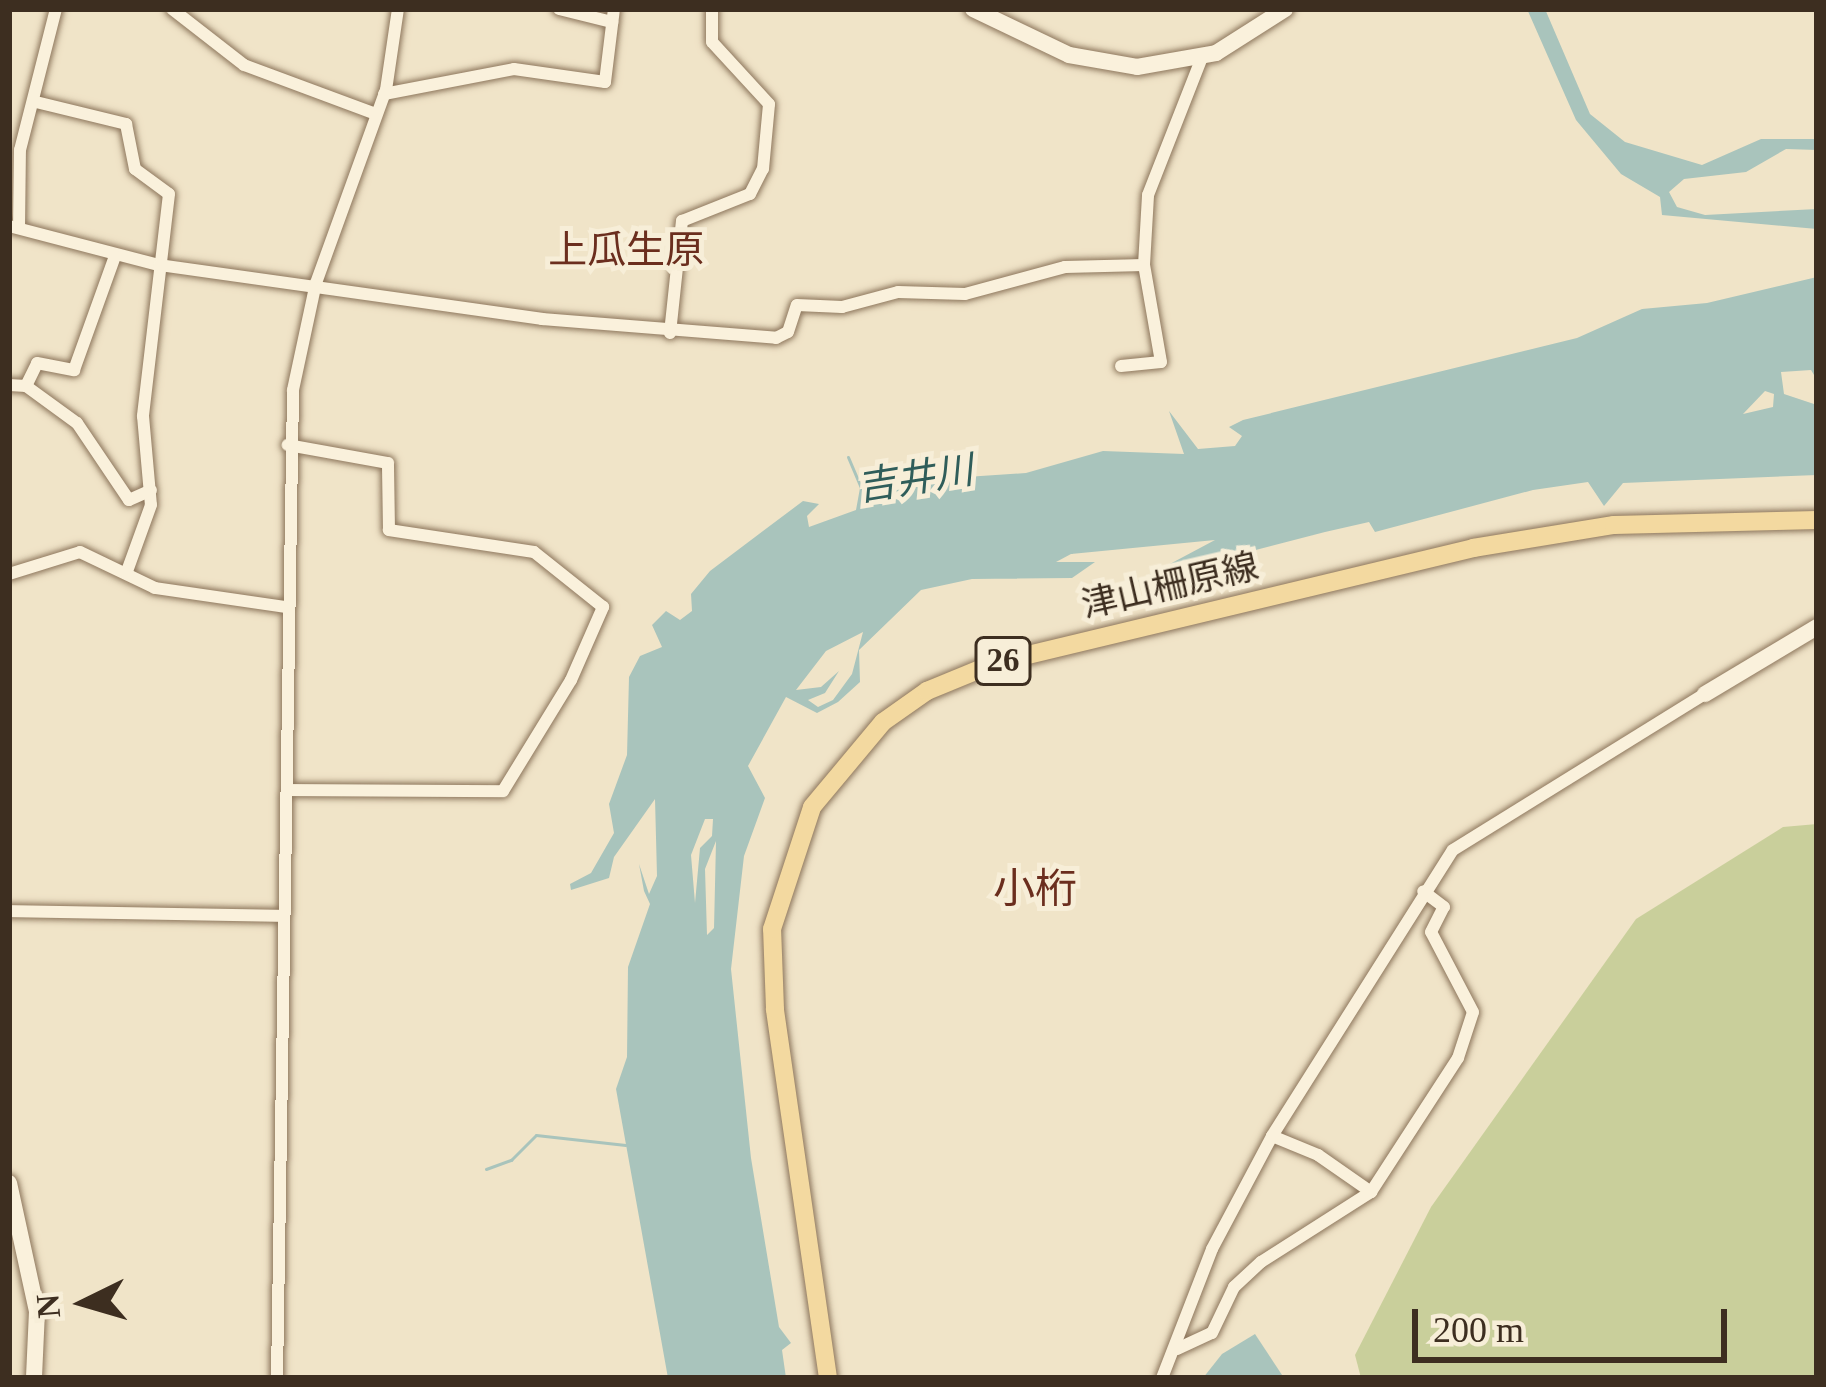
<!DOCTYPE html>
<meta charset="utf-8">
<style>
body{margin:0}
#map{position:relative;width:1826px;height:1387px;overflow:hidden;background:#f0e4c8;font-family:"Times New Roman","Noto Sans JP",serif}
div>[style]{position:absolute}
[style*='--x']{left:calc(var(--x)*1px);top:calc(var(--y)*1px);width:calc(var(--w)*1px);rotate:calc(var(--a)*1deg)}
.green>*{inset:0;background:#c9cf9b}
.water>*{inset:0;background:#a9c4bc}
.stream>*{height:3px;margin:-1.5px;padding:0 1.5px;transform-origin:1.5px;border-radius:1.5px;background:#a9c4bc}
.roads{filter:drop-shadow(0 0 3px #8d765c) drop-shadow(0 0 3px #8d765c)}
.street>*{height:12px;margin:-6px;padding:0 6px;transform-origin:6px;border-radius:6px;background:#faf1dc}
.secondary>*{height:16px;margin:-8px;padding:0 8px;transform-origin:8px;border-radius:8px;background:#faf1dc}
.primary>*{height:18px;margin:-9px;padding:0 9px;transform-origin:9px;border-radius:9px;background:#f3d9a0}
span{translate:-50% -50%;white-space:nowrap;text-align:center;line-height:1.15;-webkit-text-stroke:10px #f7eed8;paint-order:stroke}
.shield-label span{padding:3px 9px;background:#f7eed8;border:3px solid;border-radius:9px;-webkit-text-stroke-width:0}
.shield-label{font-size:33px;color:#3d2e20;font-weight:700}
.street-label{font-size:36px;color:#3d2e20}
.neighbourhood-label{font-size:39px;color:#6b2e1e}
.water-label{font-size:39px;color:#2f5d5a;font-style:italic}
.quarter-label{font-size:42px;color:#6b2e1e}
.frame{position:absolute;inset:0;border:12px solid #3d2e20;pointer-events:none}
.north{position:absolute;left:24px;top:1243px;width:120px;height:120px;-webkit-text-stroke:9px #f7eed8;paint-order:stroke;rotate:265deg;font-size:33px;font-weight:700;line-height:48px;text-align:center;color:#3d2e20}
.north::after{content:'';display:block;margin:auto;width:42px;height:54px;background:#3d2e20;clip-path:polygon(50% 0,100% 100%,50% 72%,0 100%)}
.scale{position:absolute;left:1412px;top:1309px;width:315px;height:54px;box-sizing:border-box;border:6px solid #3d2e20;border-top:0;padding-left:15px;font-size:36px;line-height:42px;white-space:nowrap;color:#3d2e20;-webkit-text-stroke:9px #f7eed8;paint-order:stroke}
</style>
<div id="map">
<div class="green">
<i style="clip-path:polygon(1817px 824px,1817px 1378px,1361px 1378px,1355px 1355px,1431px 1207px,1636px 919px,1783px 827px)"></i>
</div>
<div class="water">
<i style="clip-path:polygon(1527px 9px,1545px 9px,1590px 114px,1625px 142px,1702px 165px,1761px 139px,1817px 139px,1817px 150px,1786px 149px,1746px 172px,1684px 179px,1669px 192px,1677px 207px,1705px 215px,1817px 209px,1817px 229px,1662px 215px,1660px 197px,1621px 174px,1576px 120px)"></i>
<i style="clip-path:polygon(evenodd,1817px 277px,1817px 380px,1811px 370px,1781px 372px,1784px 394px,1817px 405px,1817px 475px,1623px 483px,1604px 506px,1588px 482px,1533px 490px,1375px 532px,1369px 522px,1325px 532px,1198px 565px,1179px 580px,1169px 573px,1136px 582px,1215px 540px,1071px 554px,1056px 562px,1095px 562px,1072px 578px,972px 579px,921px 590px,859px 650px,860px 682px,838px 702px,817px 713px,786px 697px,748px 766px,765px 798px,744px 856px,731px 969px,751px 1158px,779px 1327px,791px 1343px,782px 1350px,786px 1378px,668px 1378px,616px 1089px,627px 1057px,628px 967px,650px 904px,644px 891px,639px 864px,649px 894px,657px 876px,655px 799px,614px 857px,609px 878px,571px 890px,570px 884px,591px 873px,614px 833px,609px 804px,627px 755px,629px 677px,640px 656px,662px 647px,652px 625px,666px 611px,680px 620px,692px 611px,691px 594px,710px 571px,803px 501px,819px 504px,807px 516px,809px 527px,856px 510px,860px 488px,878px 494px,883px 485px,906px 481px,1026px 473px,1103px 451px,1184px 454px,1169px 411px,1198px 449px,1235px 446px,1242px 436px,1229px 427px,1243px 420px,1577px 338px,1642px 309px,1707px 303px,1817px 277px,1765px 391px,1774px 394px,1773px 407px,1743px 414px,1765px 391px,1817px 277px,863px 632px,852px 674px,833px 700px,818px 707px,808px 700px,825px 693px,839px 671px,821px 687px,796px 690px,826px 651px,863px 632px,1817px 277px,705px 819px,713px 819px,712px 836px,700px 848px,695px 903px,691px 855px,705px 819px,1817px 277px,716px 841px,714px 928px,707px 935px,705px 869px,716px 841px)"></i>
<i style="clip-path:polygon(1255px 1334px,1284px 1378px,1203px 1378px,1222px 1354px)"></i>
</div>
<div class="stream">
<i style="--x:848;--y:457;--w:33;--a:67"></i>
<i style="--x:486;--y:1169;--w:27;--a:-20"></i>
<i style="--x:511;--y:1160;--w:35;--a:-45"></i>
<i style="--x:536;--y:1135;--w:90;--a:6.4"></i>
</div>
<div class="roads">
<div class="street">
<i style="--x:172;--y:9;--w:91;--a:37.9"></i>
<i style="--x:244;--y:65;--w:141;--a:20.4"></i>
<i style="--x:559;--y:9;--w:55;--a:13.8"></i>
<i style="--x:384;--y:94;--w:132;--a:-10.9"></i>
<i style="--x:514;--y:69;--w:92;--a:8.1"></i>
<i style="--x:605;--y:82;--w:74;--a:-83"></i>
<i style="--x:36;--y:102;--w:93;--a:13.7"></i>
<i style="--x:126;--y:124;--w:46;--a:78.7"></i>
<i style="--x:135;--y:169;--w:42;--a:36.3"></i>
<i style="--x:169;--y:194;--w:224;--a:96.7"></i>
<i style="--x:143;--y:416;--w:89;--a:84.9"></i>
<i style="--x:151;--y:505;--w:73;--a:109.9"></i>
<i style="--x:9;--y:226;--w:155;--a:14.6"></i>
<i style="--x:159;--y:265;--w:387;--a:8"></i>
<i style="--x:542;--y:319;--w:235;--a:4.6"></i>
<i style="--x:776;--y:338;--w:13;--a:-27"></i>
<i style="--x:788;--y:332;--w:28;--a:-72"></i>
<i style="--x:797;--y:305;--w:45;--a:2.5"></i>
<i style="--x:842;--y:307;--w:58;--a:-15"></i>
<i style="--x:898;--y:292;--w:67;--a:1.7"></i>
<i style="--x:965;--y:294;--w:104;--a:-15.1"></i>
<i style="--x:1065;--y:267;--w:79;--a:-1.5"></i>
<i style="--x:1144;--y:265;--w:70;--a:-86.7"></i>
<i style="--x:1148;--y:195;--w:148;--a:-68.6"></i>
<i style="--x:19;--y:228;--w:78;--a:-89.3"></i>
<i style="--x:20;--y:150;--w:146;--a:-75.7"></i>
<i style="--x:670;--y:333;--w:113;--a:-83.9"></i>
<i style="--x:682;--y:221;--w:73;--a:-21.7"></i>
<i style="--x:750;--y:194;--w:28;--a:-63"></i>
<i style="--x:763;--y:169;--w:65;--a:-84.7"></i>
<i style="--x:769;--y:104;--w:84;--a:-132.6"></i>
<i style="--x:712;--y:42;--w:33;--a:-90"></i>
<i style="--x:1121;--y:366;--w:40;--a:-5.7"></i>
<i style="--x:1161;--y:362;--w:98;--a:-99.9"></i>
<i style="--x:9;--y:385;--w:17;--a:3"></i>
<i style="--x:26;--y:386;--w:63;--a:36"></i>
<i style="--x:77;--y:423;--w:93;--a:56"></i>
<i style="--x:129;--y:500;--w:24;--a:-24"></i>
<i style="--x:26;--y:386;--w:25;--a:-64"></i>
<i style="--x:37;--y:363;--w:38;--a:11"></i>
<i style="--x:74;--y:370;--w:121;--a:-70.2"></i>
<i style="--x:9;--y:574;--w:74;--a:-17.2"></i>
<i style="--x:80;--y:552;--w:83;--a:25.6"></i>
<i style="--x:155;--y:588;--w:132;--a:8.3"></i>
<i style="--x:287;--y:790;--w:216;--a:0.3"></i>
<i style="--x:503;--y:791;--w:130;--a:-58.5"></i>
<i style="--x:571;--y:680;--w:80;--a:-66.3"></i>
<i style="--x:603;--y:607;--w:88;--a:-141.4"></i>
<i style="--x:534;--y:552;--w:147;--a:-171.4"></i>
<i style="--x:389;--y:530;--w:67;--a:-90.9"></i>
<i style="--x:388;--y:463;--w:102;--a:-169.8"></i>
<i style="--x:9;--y:911;--w:275;--a:1"></i>
<i style="--x:1272;--y:1136;--w:50;--a:22.4"></i>
<i style="--x:1318;--y:1155;--w:65;--a:34.9"></i>
<i style="--x:1177;--y:1349;--w:38;--a:-25"></i>
<i style="--x:1212;--y:1333;--w:51;--a:-64.4"></i>
<i style="--x:1234;--y:1287;--w:37;--a:-43"></i>
<i style="--x:1261;--y:1262;--w:130;--a:-32.5"></i>
<i style="--x:1371;--y:1192;--w:160;--a:-57"></i>
<i style="--x:1458;--y:1058;--w:48;--a:-71.9"></i>
<i style="--x:1473;--y:1012;--w:90;--a:-117.7"></i>
<i style="--x:1431;--y:932;--w:28;--a:-63"></i>
<i style="--x:1444;--y:907;--w:26;--a:-143"></i>
<i style="--x:277;--y:1378;--w:988;--a:-89.07"></i>
<i style="--x:293;--y:390;--w:109;--a:-77.9"></i>
<i style="--x:316;--y:283;--w:205;--a:-70.1"></i>
<i style="--x:386;--y:90;--w:82;--a:-81.6"></i>
<i style="--x:1162;--y:1378;--w:138;--a:-68.8"></i>
<i style="--x:1212;--y:1249;--w:128;--a:-62"></i>
<i style="--x:1272;--y:1136;--w:338;--a:-57.7"></i>
<i style="--x:1453;--y:850;--w:296;--a:-31.8"></i>
</div>
<div class="secondary">
<i style="--x:973;--y:9;--w:106;--a:25.6"></i>
<i style="--x:1069;--y:55;--w:69;--a:10"></i>
<i style="--x:1137;--y:67;--w:80;--a:-10"></i>
<i style="--x:1216;--y:53;--w:82;--a:-32.5"></i>
<i style="--x:1705;--y:694;--w:131;--a:-30.9"></i>
<i style="--x:9;--y:1183;--w:131;--a:77.7"></i>
<i style="--x:37;--y:1311;--w:67;--a:92.6"></i>
</div>
<div class="primary">
<i style="--x:828;--y:1378;--w:373;--a:-98.2"></i>
<i style="--x:775;--y:1009;--w:80;--a:-92.1"></i>
<i style="--x:772;--y:929;--w:128;--a:-71.8"></i>
<i style="--x:812;--y:807;--w:111;--a:-50.1"></i>
<i style="--x:883;--y:722;--w:54;--a:-35.2"></i>
<i style="--x:927;--y:691;--w:74;--a:-22.4"></i>
<i style="--x:995;--y:663;--w:492;--a:-13.5"></i>
<i style="--x:1473;--y:548;--w:143;--a:-9.3"></i>
<i style="--x:1614;--y:525;--w:203;--a:-1.4"></i>
</div>
</div>
<div class="shield-label">
<span style="left:1003px;top:661px">26</span>
</div>
<div class="street-label">
<span style="left:1170px;top:586px;rotate:-13deg">津山柵原線</span>
</div>
<div class="neighbourhood-label">
<span style="left:626px;top:250px">上瓜生原</span>
</div>
<div class="water-label">
<span style="left:915px;top:479px;rotate:-9deg">吉井川</span>
</div>
<div class="quarter-label">
<span style="left:1035px;top:889px">小桁</span>
</div>
<div class="frame"></div>
<div class="north">N</div>
<div class="scale">200 m</div>
</div>
